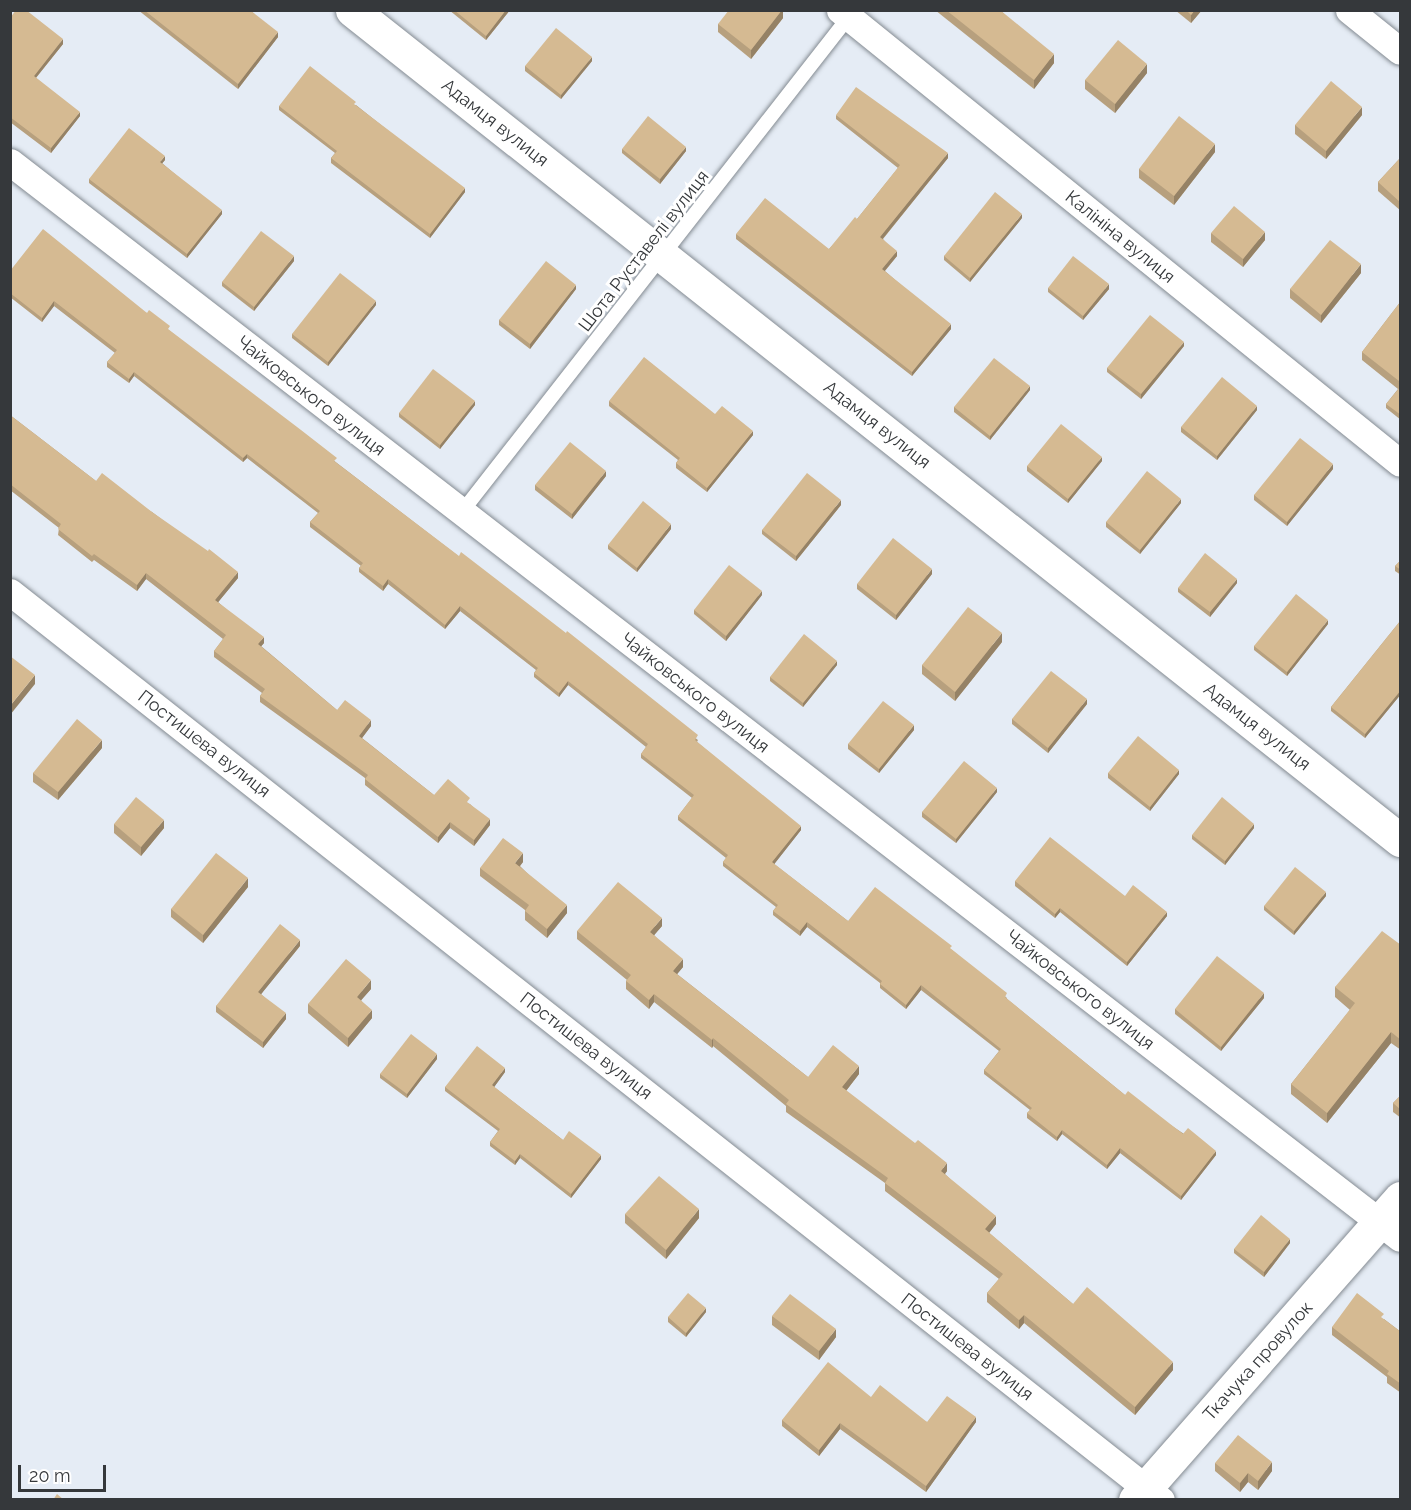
<!DOCTYPE html>
<meta charset="utf-8">
<style>
body{margin:0}
#map{position:relative;width:1411px;height:1510px;overflow:hidden;background:#e5ecf5;font-family:Raleway,sans-serif}
div>[style]{position:absolute}
[style*='--x']{left:calc(var(--x)*1px);top:calc(var(--y)*1px);width:calc(var(--w)*1px);rotate:calc(var(--a)*1deg)}
.roads{filter:drop-shadow(0 0 2px #848b92) drop-shadow(0 0 2px #848b92)}
.service>*{height:14px;margin:-7px;padding:0 7px;transform-origin:7px;border-radius:7px;background:#fff}
.minor>*{height:27px;margin:-13.5px;padding:0 13.5px;transform-origin:13.5px;border-radius:13.5px;background:#fff}
.tertiary>*{height:33px;margin:-16.5px;padding:0 16.5px;transform-origin:16.5px;border-radius:16.5px;background:#fff}
.wall>*{inset:0;background:#b7a07e}
.shaded-wall>*{inset:0;background:#958266}
.building>*{inset:0;background:#d5ba92}
span{translate:-50% -50%;white-space:nowrap;text-align:center;line-height:1.15;-webkit-text-stroke:6px #fff;paint-order:stroke}
.street-label{font-size:18px;color:#35383b}
.frame{position:absolute;inset:0;border:12px solid #35383b;pointer-events:none}
.scale{position:absolute;left:18px;top:1465px;width:88px;height:27px;box-sizing:border-box;border:3px solid #35383b;border-top:0;padding-left:8px;font-size:18px;line-height:21px;white-space:nowrap;color:#35383b;-webkit-text-stroke:4px #fff;paint-order:stroke}
</style>
<div id="map">
<div class="roads">
<div class="service">
<i style="--x:461;--y:513;--w:633;--a:-51.99"></i>
</div>
<div class="minor">
<i style="--x:840;--y:10;--w:720;--a:38.97"></i>
<i style="--x:1349;--y:10;--w:65;--a:38.8"></i>
<i style="--x:10;--y:162;--w:1758;--a:37.74"></i>
<i style="--x:10;--y:592;--w:1466;--a:38.27"></i>
</div>
<div class="tertiary">
<i style="--x:352;--y:10;--w:1337;--a:38.38"></i>
<i style="--x:1135;--y:1500;--w:402;--a:-48.7"></i>
</div>
</div>
<div class="wall">
<i style="clip-path:polygon(138px 10px,250px 10px,278px 37px,238px 89px)"></i>
<i style="clip-path:polygon(449px 10px,510px 10px,486px 40px)"></i>
<i style="clip-path:polygon(783px 10px,783px 18px,751px 59px,718px 32px,718px 24px)"></i>
<i style="clip-path:polygon(935px 10px,1000px 10px,1054px 63px,1034px 89px)"></i>
<i style="clip-path:polygon(1175px 10px,1202px 10px,1191px 23px)"></i>
<i style="clip-path:polygon(10px 18px,63px 44px,36px 78px,80px 116px,51px 153px,10px 122px)"></i>
<i style="clip-path:polygon(592px 61px,561px 99px,525px 71px,525px 66px)"></i>
<i style="clip-path:polygon(1147px 73px,1115px 113px,1085px 89px,1085px 80px)"></i>
<i style="clip-path:polygon(356px 105px,465px 192px,430px 238px,331px 163px,331px 158px,335px 153px,279px 110px,279px 106px)"></i>
<i style="clip-path:polygon(836px 115px,948px 158px,883px 239px,897px 256px,885px 271px,951px 329px,912px 376px,736px 239px,736px 234px,829px 249px,857px 219px,898px 168px,836px 119px)"></i>
<i style="clip-path:polygon(1362px 115px,1326px 159px,1295px 134px,1295px 125px)"></i>
<i style="clip-path:polygon(622px 149px,686px 151px,660px 184px,622px 153px)"></i>
<i style="clip-path:polygon(1215px 152px,1174px 205px,1139px 178px,1139px 169px)"></i>
<i style="clip-path:polygon(1401px 157px,1401px 211px,1378px 191px,1378px 182px)"></i>
<i style="clip-path:polygon(165px 160px,162px 163px,222px 214px,187px 258px,89px 183px,89px 179px)"></i>
<i style="clip-path:polygon(1022px 218px,970px 282px,944px 260px,944px 256px)"></i>
<i style="clip-path:polygon(1211px 233px,1265px 240px,1243px 267px,1211px 242px)"></i>
<i style="clip-path:polygon(294px 261px,254px 311px,222px 286px,222px 282px)"></i>
<i style="clip-path:polygon(10px 271px,147px 313px,337px 463px,698px 740px,697px 742px,801px 830px,774px 864px,848px 921px,952px 950px,1007px 998px,1007px 999px,1125px 1095px,1216px 1155px,1181px 1200px,1120px 1153px,1107px 1169px,1062px 1134px,1057px 1141px,1027px 1118px,1027px 1113px,1030px 1110px,984px 1074px,984px 1070px,999px 1051px,921px 990px,906px 1009px,880px 988px,880px 983px,807px 927px,800px 936px,773px 915px,773px 911px,776px 907px,723px 866px,723px 862px,726px 858px,678px 820px,678px 816px,692px 798px,641px 758px,641px 754px,646px 747px,568px 685px,559px 697px,534px 677px,534px 673px,536px 670px,460px 611px,445px 629px,388px 584px,383px 591px,359px 572px,359px 568px,361px 566px,310px 527px,310px 522px,318px 513px,247px 458px,243px 462px,134px 376px,129px 383px,107px 367px,107px 362px,115px 353px,54px 306px,42px 322px,10px 297px)"></i>
<i style="clip-path:polygon(1361px 273px,1321px 323px,1290px 298px,1290px 289px)"></i>
<i style="clip-path:polygon(1048px 288px,1109px 289px,1083px 320px,1048px 292px)"></i>
<i style="clip-path:polygon(576px 289px,530px 349px,499px 325px,499px 320px)"></i>
<i style="clip-path:polygon(1401px 301px,1401px 420px,1386px 408px,1386px 404px,1398px 389px,1362px 360px,1362px 352px)"></i>
<i style="clip-path:polygon(376px 305px,328px 366px,292px 338px,292px 334px)"></i>
<i style="clip-path:polygon(1184px 346px,1141px 399px,1107px 372px,1107px 368px)"></i>
<i style="clip-path:polygon(1030px 390px,990px 440px,954px 412px,954px 407px)"></i>
<i style="clip-path:polygon(609px 401px,715px 414px,753px 435px,707px 492px,676px 468px,676px 463px,678px 460px,609px 406px)"></i>
<i style="clip-path:polygon(475px 405px,440px 449px,399px 417px,399px 413px)"></i>
<i style="clip-path:polygon(1257px 410px,1217px 460px,1181px 432px,1181px 427px)"></i>
<i style="clip-path:polygon(10px 415px,96px 481px,152px 512px,238px 578px,218px 602px,264px 643px,261px 646px,337px 710px,371px 726px,362px 738px,434px 795px,470px 804px,490px 825px,474px 846px,450px 828px,438px 843px,365px 785px,365px 778px,260px 702px,260px 696px,262px 693px,214px 657px,214px 651px,223px 639px,146px 579px,137px 591px,94px 560px,92px 562px,58px 535px,59px 528px,10px 490px)"></i>
<i style="clip-path:polygon(1102px 461px,1068px 503px,1027px 471px,1027px 466px)"></i>
<i style="clip-path:polygon(1333px 469px,1287px 526px,1254px 500px,1254px 495px)"></i>
<i style="clip-path:polygon(606px 476px,572px 519px,535px 490px,535px 485px)"></i>
<i style="clip-path:polygon(1181px 503px,1140px 554px,1106px 527px,1106px 522px)"></i>
<i style="clip-path:polygon(841px 505px,796px 561px,762px 534px,762px 530px)"></i>
<i style="clip-path:polygon(671px 529px,637px 572px,608px 549px,608px 545px)"></i>
<i style="clip-path:polygon(1401px 560px,1401px 575px,1395px 571px,1395px 566px)"></i>
<i style="clip-path:polygon(932px 574px,896px 620px,857px 589px,857px 584px)"></i>
<i style="clip-path:polygon(1237px 583px,1210px 617px,1178px 592px,1178px 588px)"></i>
<i style="clip-path:polygon(762px 595px,726px 641px,694px 614px,694px 610px)"></i>
<i style="clip-path:polygon(1401px 620px,1401px 694px,1365px 738px,1331px 711px,1331px 707px)"></i>
<i style="clip-path:polygon(1328px 624px,1287px 676px,1254px 650px,1254px 646px)"></i>
<i style="clip-path:polygon(1002px 642px,955px 701px,922px 674px,922px 665px)"></i>
<i style="clip-path:polygon(837px 665px,803px 707px,770px 681px,770px 677px)"></i>
<i style="clip-path:polygon(1087px 704px,1048px 753px,1012px 724px,1012px 719px)"></i>
<i style="clip-path:polygon(914px 730px,879px 773px,848px 749px,848px 744px)"></i>
<i style="clip-path:polygon(102px 748px,58px 800px,33px 782px,33px 773px)"></i>
<i style="clip-path:polygon(1108px 773px,1179px 774px,1150px 811px,1108px 778px)"></i>
<i style="clip-path:polygon(997px 792px,956px 843px,922px 817px,922px 812px)"></i>
<i style="clip-path:polygon(114px 824px,164px 828px,141px 856px,114px 833px)"></i>
<i style="clip-path:polygon(1254px 828px,1225px 865px,1192px 839px,1192px 835px)"></i>
<i style="clip-path:polygon(523px 862px,520px 866px,567px 913px,547px 938px,525px 920px,525px 910px,480px 876px,480px 868px)"></i>
<i style="clip-path:polygon(1015px 881px,1125px 896px,1167px 916px,1127px 966px,1060px 912px,1055px 918px,1015px 886px)"></i>
<i style="clip-path:polygon(248px 887px,203px 943px,171px 917px,171px 909px)"></i>
<i style="clip-path:polygon(1326px 896px,1294px 935px,1264px 910px,1264px 906px)"></i>
<i style="clip-path:polygon(662px 926px,654px 935px,683px 967px,677px 974px,808px 1077px,859px 1074px,846px 1091px,947px 1171px,945px 1174px,996px 1224px,989px 1233px,1073px 1304px,1173px 1370px,1135px 1415px,1024px 1323px,1019px 1329px,987px 1302px,987px 1293px,999px 1279px,885px 1191px,885px 1183px,786px 1112px,786px 1106px,713px 1046px,712px 1048px,654px 1002px,649px 1009px,626px 989px,626px 981px,627px 980px,577px 939px,577px 931px)"></i>
<i style="clip-path:polygon(1401px 945px,1401px 1050px,1391px 1043px,1327px 1123px,1291px 1094px,1291px 1084px,1350px 1010px,1335px 997px,1335px 987px)"></i>
<i style="clip-path:polygon(300px 946px,261px 994px,286px 1019px,263px 1048px,216px 1012px,216px 1006px)"></i>
<i style="clip-path:polygon(371px 989px,361px 1000px,372px 1018px,348px 1047px,308px 1013px,308px 1004px)"></i>
<i style="clip-path:polygon(1264px 998px,1221px 1051px,1175px 1014px,1175px 1009px)"></i>
<i style="clip-path:polygon(437px 1059px,407px 1098px,380px 1078px,380px 1074px)"></i>
<i style="clip-path:polygon(505px 1072px,494px 1087px,563px 1140px,601px 1159px,571px 1198px,520px 1158px,515px 1165px,490px 1146px,490px 1142px,498px 1131px,445px 1091px,445px 1087px)"></i>
<i style="clip-path:polygon(1401px 1095px,1401px 1118px,1393px 1112px,1393px 1103px)"></i>
<i style="clip-path:polygon(625px 1214px,699px 1218px,666px 1259px,625px 1223px)"></i>
<i style="clip-path:polygon(1290px 1243px,1264px 1277px,1234px 1253px,1234px 1249px)"></i>
<i style="clip-path:polygon(706px 1312px,686px 1337px,668px 1322px,668px 1317px)"></i>
<i style="clip-path:polygon(772px 1316px,836px 1337px,819px 1360px,772px 1325px)"></i>
<i style="clip-path:polygon(1384px 1319px,1401px 1332px,1401px 1393px,1387px 1383px,1387px 1377px,1332px 1335px,1332px 1327px)"></i>
<i style="clip-path:polygon(871px 1397px,927px 1422px,976px 1422px,926px 1492px,840px 1429px,819px 1456px,782px 1426px,782px 1420px)"></i>
<i style="clip-path:polygon(1215px 1463px,1272px 1471px,1258px 1490px,1248px 1482px,1240px 1492px,1215px 1471px)"></i>
</div>
<div class="shaded-wall">
<i style="clip-path:polygon(506px 10px,510px 10px,486px 40px,486px 36px)"></i>
<i style="clip-path:polygon(782px 10px,783px 10px,783px 18px,751px 59px,751px 50px)"></i>
<i style="clip-path:polygon(1195px 10px,1202px 10px,1191px 23px,1191px 15px)"></i>
<i style="clip-path:polygon(278px 32px,278px 37px,238px 89px,238px 84px)"></i>
<i style="clip-path:polygon(63px 39px,63px 44px,34px 80px,34px 76px)"></i>
<i style="clip-path:polygon(1054px 54px,1054px 63px,1034px 89px,1034px 80px)"></i>
<i style="clip-path:polygon(592px 57px,592px 61px,561px 99px,561px 95px)"></i>
<i style="clip-path:polygon(1147px 64px,1147px 73px,1115px 113px,1115px 104px)"></i>
<i style="clip-path:polygon(1362px 107px,1362px 115px,1326px 159px,1326px 151px)"></i>
<i style="clip-path:polygon(80px 112px,80px 116px,51px 153px,51px 148px)"></i>
<i style="clip-path:polygon(1215px 144px,1215px 152px,1174px 205px,1174px 196px)"></i>
<i style="clip-path:polygon(686px 147px,686px 151px,660px 184px,660px 179px)"></i>
<i style="clip-path:polygon(948px 153px,948px 158px,880px 242px,880px 237px)"></i>
<i style="clip-path:polygon(165px 156px,165px 160px,160px 166px,160px 162px)"></i>
<i style="clip-path:polygon(465px 188px,465px 192px,430px 238px,430px 234px)"></i>
<i style="clip-path:polygon(222px 210px,222px 214px,187px 258px,187px 254px)"></i>
<i style="clip-path:polygon(1022px 214px,1022px 218px,970px 282px,970px 278px)"></i>
<i style="clip-path:polygon(1265px 232px,1265px 240px,1243px 267px,1243px 259px)"></i>
<i style="clip-path:polygon(897px 251px,897px 256px,882px 274px,882px 269px)"></i>
<i style="clip-path:polygon(294px 256px,294px 261px,254px 311px,254px 307px)"></i>
<i style="clip-path:polygon(1361px 264px,1361px 273px,1321px 323px,1321px 315px)"></i>
<i style="clip-path:polygon(1109px 284px,1109px 289px,1083px 320px,1083px 316px)"></i>
<i style="clip-path:polygon(576px 285px,576px 289px,530px 349px,530px 344px)"></i>
<i style="clip-path:polygon(54px 301px,54px 306px,42px 322px,42px 318px)"></i>
<i style="clip-path:polygon(376px 301px,376px 305px,328px 366px,328px 362px)"></i>
<i style="clip-path:polygon(951px 324px,951px 329px,912px 376px,912px 372px)"></i>
<i style="clip-path:polygon(1184px 342px,1184px 346px,1141px 399px,1141px 394px)"></i>
<i style="clip-path:polygon(134px 372px,134px 376px,129px 383px,129px 379px)"></i>
<i style="clip-path:polygon(1030px 386px,1030px 390px,990px 440px,990px 436px)"></i>
<i style="clip-path:polygon(475px 401px,475px 405px,440px 449px,440px 445px)"></i>
<i style="clip-path:polygon(1257px 406px,1257px 410px,1217px 460px,1217px 456px)"></i>
<i style="clip-path:polygon(753px 431px,753px 435px,707px 492px,707px 488px)"></i>
<i style="clip-path:polygon(247px 454px,247px 458px,243px 462px,243px 458px)"></i>
<i style="clip-path:polygon(1102px 457px,1102px 461px,1068px 503px,1068px 499px)"></i>
<i style="clip-path:polygon(1333px 464px,1333px 469px,1287px 526px,1287px 522px)"></i>
<i style="clip-path:polygon(606px 471px,606px 476px,572px 519px,572px 514px)"></i>
<i style="clip-path:polygon(1181px 499px,1181px 503px,1140px 554px,1140px 550px)"></i>
<i style="clip-path:polygon(841px 500px,841px 505px,796px 561px,796px 556px)"></i>
<i style="clip-path:polygon(671px 524px,671px 529px,637px 572px,637px 568px)"></i>
<i style="clip-path:polygon(932px 569px,932px 574px,896px 620px,896px 615px)"></i>
<i style="clip-path:polygon(238px 572px,238px 578px,215px 606px,215px 600px)"></i>
<i style="clip-path:polygon(146px 573px,146px 579px,137px 591px,137px 585px)"></i>
<i style="clip-path:polygon(388px 579px,388px 584px,383px 591px,383px 586px)"></i>
<i style="clip-path:polygon(1237px 579px,1237px 583px,1210px 617px,1210px 612px)"></i>
<i style="clip-path:polygon(762px 591px,762px 595px,726px 641px,726px 636px)"></i>
<i style="clip-path:polygon(460px 606px,460px 611px,445px 629px,445px 625px)"></i>
<i style="clip-path:polygon(1328px 620px,1328px 624px,1287px 676px,1287px 672px)"></i>
<i style="clip-path:polygon(1002px 633px,1002px 642px,955px 701px,955px 692px)"></i>
<i style="clip-path:polygon(264px 637px,264px 643px,258px 650px,258px 644px)"></i>
<i style="clip-path:polygon(837px 661px,837px 665px,803px 707px,803px 703px)"></i>
<i style="clip-path:polygon(35px 675px,35px 684px,10px 715px,10px 706px)"></i>
<i style="clip-path:polygon(568px 681px,568px 685px,559px 697px,559px 693px)"></i>
<i style="clip-path:polygon(1401px 690px,1401px 694px,1365px 738px,1365px 734px)"></i>
<i style="clip-path:polygon(1087px 699px,1087px 704px,1048px 753px,1048px 748px)"></i>
<i style="clip-path:polygon(371px 720px,371px 726px,359px 742px,359px 736px)"></i>
<i style="clip-path:polygon(914px 725px,914px 730px,879px 773px,879px 769px)"></i>
<i style="clip-path:polygon(102px 740px,102px 748px,58px 800px,58px 792px)"></i>
<i style="clip-path:polygon(1179px 770px,1179px 774px,1150px 811px,1150px 807px)"></i>
<i style="clip-path:polygon(997px 788px,997px 792px,956px 843px,956px 839px)"></i>
<i style="clip-path:polygon(490px 819px,490px 825px,474px 846px,474px 840px)"></i>
<i style="clip-path:polygon(164px 820px,164px 828px,141px 856px,141px 847px)"></i>
<i style="clip-path:polygon(450px 822px,450px 828px,438px 843px,438px 837px)"></i>
<i style="clip-path:polygon(1254px 824px,1254px 828px,1225px 865px,1225px 861px)"></i>
<i style="clip-path:polygon(801px 826px,801px 830px,772px 867px,772px 862px)"></i>
<i style="clip-path:polygon(523px 853px,523px 862px,515px 872px,515px 863px)"></i>
<i style="clip-path:polygon(248px 878px,248px 887px,203px 943px,203px 935px)"></i>
<i style="clip-path:polygon(1326px 892px,1326px 896px,1294px 935px,1294px 931px)"></i>
<i style="clip-path:polygon(567px 905px,567px 913px,547px 938px,547px 929px)"></i>
<i style="clip-path:polygon(1060px 908px,1060px 912px,1055px 918px,1055px 914px)"></i>
<i style="clip-path:polygon(1167px 912px,1167px 916px,1127px 966px,1127px 962px)"></i>
<i style="clip-path:polygon(662px 918px,662px 926px,650px 940px,650px 932px)"></i>
<i style="clip-path:polygon(807px 922px,807px 927px,800px 936px,800px 931px)"></i>
<i style="clip-path:polygon(300px 940px,300px 946px,258px 998px,258px 992px)"></i>
<i style="clip-path:polygon(683px 959px,683px 967px,673px 979px,673px 971px)"></i>
<i style="clip-path:polygon(371px 980px,371px 989px,357px 1005px,357px 997px)"></i>
<i style="clip-path:polygon(921px 985px,921px 990px,906px 1009px,906px 1005px)"></i>
<i style="clip-path:polygon(1264px 993px,1264px 998px,1221px 1051px,1221px 1047px)"></i>
<i style="clip-path:polygon(654px 994px,654px 1002px,649px 1009px,649px 1000px)"></i>
<i style="clip-path:polygon(372px 1010px,372px 1018px,348px 1047px,348px 1038px)"></i>
<i style="clip-path:polygon(286px 1013px,286px 1019px,263px 1048px,263px 1042px)"></i>
<i style="clip-path:polygon(1391px 1032px,1391px 1043px,1327px 1123px,1327px 1113px)"></i>
<i style="clip-path:polygon(713px 1038px,713px 1046px,712px 1048px,712px 1040px)"></i>
<i style="clip-path:polygon(437px 1054px,437px 1059px,407px 1098px,407px 1094px)"></i>
<i style="clip-path:polygon(859px 1066px,859px 1074px,842px 1096px,842px 1087px)"></i>
<i style="clip-path:polygon(505px 1068px,505px 1072px,492px 1090px,492px 1085px)"></i>
<i style="clip-path:polygon(1062px 1130px,1062px 1134px,1057px 1141px,1057px 1137px)"></i>
<i style="clip-path:polygon(1120px 1148px,1120px 1153px,1107px 1169px,1107px 1165px)"></i>
<i style="clip-path:polygon(1216px 1151px,1216px 1155px,1181px 1200px,1181px 1196px)"></i>
<i style="clip-path:polygon(520px 1154px,520px 1158px,515px 1165px,515px 1161px)"></i>
<i style="clip-path:polygon(601px 1155px,601px 1159px,571px 1198px,571px 1194px)"></i>
<i style="clip-path:polygon(947px 1163px,947px 1171px,941px 1179px,941px 1171px)"></i>
<i style="clip-path:polygon(699px 1209px,699px 1218px,666px 1259px,666px 1250px)"></i>
<i style="clip-path:polygon(996px 1216px,996px 1224px,985px 1238px,985px 1229px)"></i>
<i style="clip-path:polygon(1290px 1239px,1290px 1243px,1264px 1277px,1264px 1272px)"></i>
<i style="clip-path:polygon(706px 1308px,706px 1312px,686px 1337px,686px 1333px)"></i>
<i style="clip-path:polygon(1024px 1315px,1024px 1323px,1019px 1329px,1019px 1320px)"></i>
<i style="clip-path:polygon(836px 1329px,836px 1337px,819px 1360px,819px 1351px)"></i>
<i style="clip-path:polygon(1173px 1362px,1173px 1370px,1135px 1415px,1135px 1407px)"></i>
<i style="clip-path:polygon(976px 1417px,976px 1422px,926px 1492px,926px 1486px)"></i>
<i style="clip-path:polygon(840px 1423px,840px 1429px,819px 1456px,819px 1450px)"></i>
<i style="clip-path:polygon(1272px 1462px,1272px 1471px,1258px 1490px,1258px 1481px)"></i>
<i style="clip-path:polygon(1248px 1473px,1248px 1482px,1240px 1492px,1240px 1483px)"></i>
</div>
<div class="building">
<i style="clip-path:polygon(16px 10px,26px 10px,63px 39px,34px 76px,80px 112px,51px 148px,10px 117px,10px 18px)"></i>
<i style="clip-path:polygon(144px 10px,250px 10px,278px 32px,238px 84px)"></i>
<i style="clip-path:polygon(454px 10px,506px 10px,486px 36px)"></i>
<i style="clip-path:polygon(729px 10px,782px 10px,751px 50px,718px 24px)"></i>
<i style="clip-path:polygon(946px 10px,1000px 10px,1054px 54px,1034px 80px)"></i>
<i style="clip-path:polygon(1186px 10px,1195px 10px,1191px 15px)"></i>
<i style="clip-path:polygon(556px 28px,592px 57px,561px 95px,525px 66px)"></i>
<i style="clip-path:polygon(1118px 40px,1147px 64px,1115px 104px,1085px 80px)"></i>
<i style="clip-path:polygon(310px 66px,356px 102px,354px 104px,465px 188px,430px 234px,331px 158px,337px 151px,279px 106px)"></i>
<i style="clip-path:polygon(1331px 81px,1362px 107px,1326px 151px,1295px 125px)"></i>
<i style="clip-path:polygon(856px 87px,948px 153px,880px 237px,897px 251px,882px 269px,951px 324px,912px 372px,736px 234px,765px 198px,829px 249px,855px 217px,857px 219px,900px 165px,836px 115px)"></i>
<i style="clip-path:polygon(648px 116px,686px 147px,660px 179px,622px 149px)"></i>
<i style="clip-path:polygon(1179px 116px,1215px 144px,1174px 196px,1139px 169px)"></i>
<i style="clip-path:polygon(129px 128px,165px 156px,160px 162px,222px 210px,187px 254px,89px 179px)"></i>
<i style="clip-path:polygon(1401px 157px,1401px 203px,1378px 182px)"></i>
<i style="clip-path:polygon(995px 192px,1022px 214px,970px 278px,944px 256px)"></i>
<i style="clip-path:polygon(1234px 206px,1265px 232px,1243px 259px,1211px 233px)"></i>
<i style="clip-path:polygon(43px 229px,147px 313px,149px 310px,170px 326px,168px 329px,301px 430px,337px 458px,334px 461px,459px 556px,461px 552px,566px 633px,567px 631px,698px 735px,695px 740px,801px 826px,772px 862px,848px 921px,875px 887px,952px 946px,950px 948px,1007px 993px,1005px 997px,1125px 1095px,1128px 1091px,1183px 1134px,1188px 1128px,1216px 1151px,1181px 1196px,1120px 1148px,1107px 1165px,1062px 1130px,1057px 1137px,1027px 1113px,1032px 1108px,984px 1070px,1001px 1049px,921px 985px,906px 1005px,880px 984px,882px 981px,807px 922px,800px 931px,773px 911px,778px 905px,723px 862px,728px 855px,678px 816px,694px 795px,641px 754px,648px 744px,568px 681px,559px 693px,534px 673px,538px 668px,460px 606px,445px 625px,388px 579px,383px 586px,359px 568px,363px 563px,310px 522px,320px 511px,247px 454px,243px 458px,134px 372px,129px 379px,107px 362px,117px 350px,54px 301px,42px 318px,10px 293px,10px 271px)"></i>
<i style="clip-path:polygon(261px 231px,294px 256px,254px 307px,222px 282px)"></i>
<i style="clip-path:polygon(1330px 240px,1361px 264px,1321px 315px,1290px 289px)"></i>
<i style="clip-path:polygon(1073px 256px,1109px 284px,1083px 316px,1048px 288px)"></i>
<i style="clip-path:polygon(546px 261px,576px 285px,530px 344px,499px 320px)"></i>
<i style="clip-path:polygon(340px 273px,376px 301px,328px 362px,292px 334px)"></i>
<i style="clip-path:polygon(1401px 301px,1401px 379px,1399px 381px,1362px 352px)"></i>
<i style="clip-path:polygon(1150px 315px,1184px 342px,1141px 394px,1107px 368px)"></i>
<i style="clip-path:polygon(644px 357px,715px 414px,722px 406px,753px 431px,707px 488px,676px 463px,680px 458px,609px 401px)"></i>
<i style="clip-path:polygon(994px 358px,1030px 386px,990px 436px,954px 407px)"></i>
<i style="clip-path:polygon(433px 369px,475px 401px,440px 445px,399px 413px)"></i>
<i style="clip-path:polygon(1222px 377px,1257px 406px,1217px 456px,1181px 427px)"></i>
<i style="clip-path:polygon(1401px 386px,1401px 415px,1386px 404px)"></i>
<i style="clip-path:polygon(10px 415px,96px 481px,102px 473px,152px 512px,208px 551px,209px 549px,238px 572px,215px 600px,264px 637px,258px 644px,337px 710px,345px 700px,371px 720px,359px 736px,434px 795px,448px 779px,470px 798px,467px 802px,490px 819px,474px 840px,450px 822px,438px 837px,365px 779px,368px 775px,260px 696px,265px 689px,214px 651px,226px 635px,146px 573px,137px 585px,94px 554px,92px 556px,58px 529px,61px 524px,10px 484px)"></i>
<i style="clip-path:polygon(1061px 424px,1102px 457px,1068px 499px,1027px 466px)"></i>
<i style="clip-path:polygon(1300px 438px,1333px 464px,1287px 522px,1254px 495px)"></i>
<i style="clip-path:polygon(570px 442px,606px 471px,572px 514px,535px 485px)"></i>
<i style="clip-path:polygon(1147px 471px,1181px 499px,1140px 550px,1106px 522px)"></i>
<i style="clip-path:polygon(807px 473px,841px 500px,796px 556px,762px 530px)"></i>
<i style="clip-path:polygon(643px 501px,671px 524px,637px 568px,608px 545px)"></i>
<i style="clip-path:polygon(893px 538px,932px 569px,896px 615px,857px 584px)"></i>
<i style="clip-path:polygon(1205px 553px,1237px 579px,1210px 612px,1178px 588px)"></i>
<i style="clip-path:polygon(1401px 560px,1401px 570px,1395px 566px)"></i>
<i style="clip-path:polygon(729px 565px,762px 591px,726px 636px,694px 610px)"></i>
<i style="clip-path:polygon(1296px 594px,1328px 620px,1287px 672px,1254px 646px)"></i>
<i style="clip-path:polygon(968px 607px,1002px 633px,955px 692px,922px 665px)"></i>
<i style="clip-path:polygon(1401px 620px,1401px 690px,1365px 734px,1331px 707px)"></i>
<i style="clip-path:polygon(804px 634px,837px 661px,803px 703px,770px 677px)"></i>
<i style="clip-path:polygon(10px 656px,35px 675px,10px 706px)"></i>
<i style="clip-path:polygon(1051px 671px,1087px 699px,1048px 748px,1012px 719px)"></i>
<i style="clip-path:polygon(883px 701px,914px 725px,879px 769px,848px 744px)"></i>
<i style="clip-path:polygon(77px 719px,102px 740px,58px 792px,33px 773px)"></i>
<i style="clip-path:polygon(1138px 736px,1179px 770px,1150px 807px,1108px 773px)"></i>
<i style="clip-path:polygon(964px 761px,997px 788px,956px 839px,922px 812px)"></i>
<i style="clip-path:polygon(136px 797px,164px 820px,141px 847px,114px 824px)"></i>
<i style="clip-path:polygon(1222px 797px,1254px 824px,1225px 861px,1192px 835px)"></i>
<i style="clip-path:polygon(1050px 837px,1125px 896px,1133px 885px,1167px 912px,1127px 962px,1060px 908px,1055px 914px,1015px 881px)"></i>
<i style="clip-path:polygon(503px 838px,523px 853px,515px 863px,567px 905px,547px 929px,525px 911px,529px 905px,480px 868px)"></i>
<i style="clip-path:polygon(216px 853px,248px 878px,203px 935px,171px 909px)"></i>
<i style="clip-path:polygon(1295px 867px,1326px 892px,1294px 931px,1264px 906px)"></i>
<i style="clip-path:polygon(618px 882px,662px 918px,650px 932px,683px 959px,673px 971px,808px 1077px,833px 1045px,859px 1066px,842px 1087px,915px 1143px,918px 1140px,947px 1163px,941px 1171px,996px 1216px,985px 1229px,1073px 1304px,1087px 1287px,1173px 1362px,1135px 1407px,1024px 1315px,1019px 1320px,987px 1293px,1003px 1274px,885px 1183px,888px 1178px,786px 1104px,789px 1100px,713px 1038px,712px 1040px,654px 994px,649px 1000px,626px 981px,631px 975px,577px 931px)"></i>
<i style="clip-path:polygon(280px 924px,300px 940px,258px 992px,286px 1013px,263px 1042px,216px 1006px)"></i>
<i style="clip-path:polygon(1382px 931px,1401px 945px,1401px 1040px,1391px 1032px,1327px 1113px,1291px 1084px,1355px 1003px,1335px 987px)"></i>
<i style="clip-path:polygon(1217px 956px,1264px 993px,1221px 1047px,1175px 1009px)"></i>
<i style="clip-path:polygon(346px 959px,371px 980px,357px 997px,372px 1010px,348px 1038px,308px 1004px)"></i>
<i style="clip-path:polygon(411px 1034px,437px 1054px,407px 1094px,380px 1074px)"></i>
<i style="clip-path:polygon(477px 1046px,505px 1068px,492px 1085px,563px 1140px,569px 1131px,601px 1155px,571px 1194px,520px 1154px,515px 1161px,490px 1142px,500px 1129px,445px 1087px)"></i>
<i style="clip-path:polygon(1401px 1095px,1401px 1110px,1393px 1103px)"></i>
<i style="clip-path:polygon(659px 1176px,699px 1209px,666px 1250px,625px 1214px)"></i>
<i style="clip-path:polygon(1261px 1215px,1290px 1239px,1264px 1272px,1234px 1249px)"></i>
<i style="clip-path:polygon(688px 1293px,706px 1308px,686px 1333px,668px 1317px)"></i>
<i style="clip-path:polygon(1357px 1293px,1384px 1314px,1381px 1317px,1401px 1332px,1401px 1384px,1387px 1374px,1389px 1371px,1332px 1327px)"></i>
<i style="clip-path:polygon(790px 1294px,836px 1329px,819px 1351px,772px 1316px)"></i>
<i style="clip-path:polygon(828px 1362px,871px 1397px,880px 1385px,927px 1422px,947px 1396px,976px 1417px,926px 1486px,840px 1423px,819px 1450px,782px 1420px)"></i>
<i style="clip-path:polygon(1238px 1435px,1272px 1462px,1258px 1481px,1248px 1473px,1240px 1483px,1215px 1463px)"></i>
<i style="clip-path:polygon(57px 1494px,64px 1500px,53px 1500px)"></i>
</div>
<div class="street-label">
<span style="left:495px;top:123px;rotate:38deg">Адамця вулиця</span>
<span style="left:1120px;top:237px;rotate:39deg">Калініна вулиця</span>
<span style="left:644px;top:251px;rotate:-52deg">Шота Руставелі вулиця</span>
<span style="left:311px;top:396px;rotate:38deg">Чайковського вулиця</span>
<span style="left:877px;top:425px;rotate:38deg">Адамця вулиця</span>
<span style="left:695px;top:693px;rotate:38deg">Чайковського вулиця</span>
<span style="left:1257px;top:727px;rotate:38deg">Адамця вулиця</span>
<span style="left:204px;top:744px;rotate:38deg">Постишева вулиця</span>
<span style="left:1080px;top:990px;rotate:38deg">Чайковського вулиця</span>
<span style="left:586px;top:1046px;rotate:38deg">Постишева вулиця</span>
<span style="left:967px;top:1347px;rotate:38deg">Постишева вулиця</span>
<span style="left:1258px;top:1361px;rotate:-48deg">Ткачука провулок</span>
</div>
<div class="frame"></div>
<div class="scale">20 m</div>
</div>
